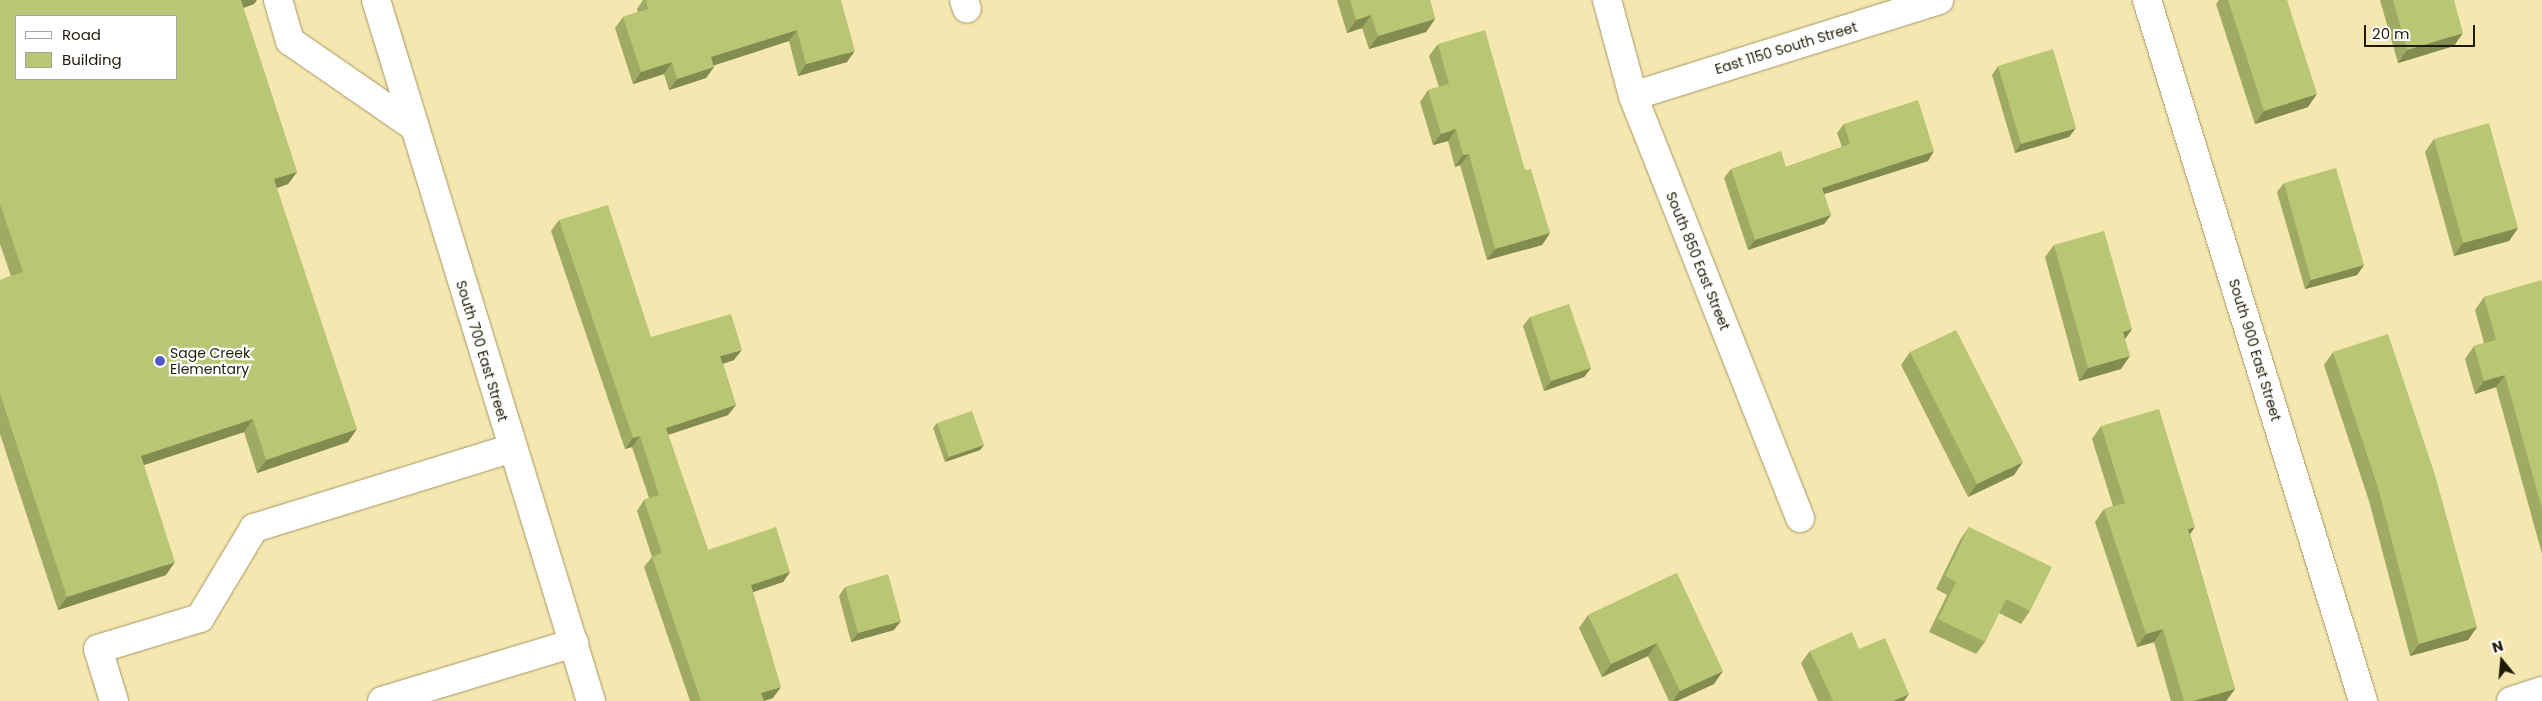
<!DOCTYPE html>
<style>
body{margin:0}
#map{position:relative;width:2542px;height:701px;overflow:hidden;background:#f4e7b0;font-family:Poppins,sans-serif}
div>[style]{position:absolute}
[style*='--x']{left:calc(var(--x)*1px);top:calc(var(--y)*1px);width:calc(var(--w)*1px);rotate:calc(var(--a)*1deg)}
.roads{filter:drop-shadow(0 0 1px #a49763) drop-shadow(0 0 1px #a49763)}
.minor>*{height:28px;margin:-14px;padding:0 14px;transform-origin:14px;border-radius:14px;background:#fff}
.wall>*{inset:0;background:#9faa63}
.shaded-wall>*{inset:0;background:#828b50}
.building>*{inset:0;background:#b9c673}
.dots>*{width:14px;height:14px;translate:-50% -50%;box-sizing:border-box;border:2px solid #fff;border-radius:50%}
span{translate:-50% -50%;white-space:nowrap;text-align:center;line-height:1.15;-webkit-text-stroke:4.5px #fff;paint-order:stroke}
.street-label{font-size:14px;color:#201b06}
.poi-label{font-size:14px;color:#201b06}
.left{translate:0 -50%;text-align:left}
.legend{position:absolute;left:15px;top:15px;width:162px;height:65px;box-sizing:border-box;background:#fff;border:1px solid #a6a49b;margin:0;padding:6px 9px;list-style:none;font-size:15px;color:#201b06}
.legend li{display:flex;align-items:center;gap:10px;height:25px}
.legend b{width:25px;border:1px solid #a6a49b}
.north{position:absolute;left:2477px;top:636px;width:50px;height:50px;-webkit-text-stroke:4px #fff;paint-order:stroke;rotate:343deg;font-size:14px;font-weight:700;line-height:20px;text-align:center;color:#201b06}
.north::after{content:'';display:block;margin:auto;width:18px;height:22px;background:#201b06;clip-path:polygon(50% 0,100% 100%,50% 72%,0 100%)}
.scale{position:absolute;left:2364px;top:25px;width:111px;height:22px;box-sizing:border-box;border:2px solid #201b06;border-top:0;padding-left:6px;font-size:15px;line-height:18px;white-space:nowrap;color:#201b06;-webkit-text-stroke:4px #fff;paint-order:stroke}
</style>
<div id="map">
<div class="roads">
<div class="minor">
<i style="--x:278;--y:0;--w:43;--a:73.7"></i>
<i style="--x:290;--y:41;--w:150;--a:34.6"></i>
<i style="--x:376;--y:0;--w:733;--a:72.95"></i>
<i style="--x:964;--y:0;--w:9;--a:72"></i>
<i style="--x:1607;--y:0;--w:99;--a:74.8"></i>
<i style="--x:1633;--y:96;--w:454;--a:68.4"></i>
<i style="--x:2147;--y:0;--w:734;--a:72.87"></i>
<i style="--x:1633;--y:96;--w:321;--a:-17.4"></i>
<i style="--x:114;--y:701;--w:54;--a:-107.1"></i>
<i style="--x:98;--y:649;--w:107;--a:-16.9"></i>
<i style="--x:200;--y:618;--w:105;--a:-59"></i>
<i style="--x:254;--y:528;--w:270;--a:-17.2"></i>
<i style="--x:382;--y:701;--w:201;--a:-16.8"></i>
<i style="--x:2511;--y:701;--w:33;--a:-18"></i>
</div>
</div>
<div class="wall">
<i style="clip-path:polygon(0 0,254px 4px,243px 8px,297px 172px,288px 184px,277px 188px,348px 442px,257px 473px,244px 432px,144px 465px,166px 575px,58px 610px,0 434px,0 280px,11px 276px,0 244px)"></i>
<i style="clip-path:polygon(643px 0,841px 0,847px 62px,798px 76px,789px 41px,713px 65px,714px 67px,706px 78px,669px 90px,664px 74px,633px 84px,615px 28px,623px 17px,638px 12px,637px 9px)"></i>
<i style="clip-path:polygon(1337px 0,1430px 0,1435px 19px,1426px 32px,1369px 49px,1362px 28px,1347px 33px)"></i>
<i style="clip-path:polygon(2219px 0,2287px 0,2308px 107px,2255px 124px,2216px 4px)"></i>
<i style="clip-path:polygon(2380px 0,2454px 0,2454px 46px,2398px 63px)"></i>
<i style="clip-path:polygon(1438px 44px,1525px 170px,1550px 233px,1542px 245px,1487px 260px,1460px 165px,1455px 167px,1448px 141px,1433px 145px,1420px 102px,1428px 90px,1439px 87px,1429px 56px)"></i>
<i style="clip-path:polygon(1998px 66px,2069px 137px,2015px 153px,1992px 75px)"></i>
<i style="clip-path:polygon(1844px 124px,1928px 161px,1824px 194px,1831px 215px,1824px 224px,1748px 250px,1724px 178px,1731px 169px,1786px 167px,1842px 147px,1837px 133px)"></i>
<i style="clip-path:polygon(2434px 139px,2518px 228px,2509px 241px,2454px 256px,2425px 152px)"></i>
<i style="clip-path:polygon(2284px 183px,2364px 265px,2357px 275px,2305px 289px,2277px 192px)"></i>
<i style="clip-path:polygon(559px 220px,651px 337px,734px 360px,723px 364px,736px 405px,728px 415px,668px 435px,708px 550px,790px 572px,783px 582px,753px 592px,773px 698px,764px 701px,690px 701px,644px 567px,652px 557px,637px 511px,644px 500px,649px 498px,632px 447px,625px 449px,551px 231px)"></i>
<i style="clip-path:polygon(2054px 245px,2132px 329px,2125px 338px,2121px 369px,2079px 381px,2045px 257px)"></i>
<i style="clip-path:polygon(2542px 283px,2542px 554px,2496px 387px,2475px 394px,2465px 359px,2474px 346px,2484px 343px,2475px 310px,2484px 297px)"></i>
<i style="clip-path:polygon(1530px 317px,1591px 368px,1584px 377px,1544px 391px,1523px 326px)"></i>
<i style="clip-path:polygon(1910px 352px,2014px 475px,1968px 497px,1901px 365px)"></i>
<i style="clip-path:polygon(2333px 352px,2477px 627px,2468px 640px,2410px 656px,2369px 501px,2324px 365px)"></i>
<i style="clip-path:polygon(937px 423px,984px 445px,980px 450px,945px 462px,933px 428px)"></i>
<i style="clip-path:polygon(2101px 426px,2190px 534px,2235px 689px,2226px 701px,2171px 701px,2154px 642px,2137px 647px,2095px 522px,2104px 509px,2113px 506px,2092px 439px)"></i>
<i style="clip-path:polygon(1969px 527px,2030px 611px,2021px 624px,1999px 613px,1985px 642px,1976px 654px,1929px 632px,1947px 595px,1936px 589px,1960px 540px)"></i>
<i style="clip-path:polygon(1677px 573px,1714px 684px,1677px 701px,1669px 701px,1648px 656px,1602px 677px,1579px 628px,1588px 615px)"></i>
<i style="clip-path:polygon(845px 587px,894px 630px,851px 642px,839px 596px)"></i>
<i style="clip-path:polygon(1859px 649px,1904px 701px,1818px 701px,1801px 663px,1810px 651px)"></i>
</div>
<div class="shaded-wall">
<i style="clip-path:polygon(239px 0,257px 0,254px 4px,231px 12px)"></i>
<i style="clip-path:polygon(1371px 15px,1362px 28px,1347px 33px,1356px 20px)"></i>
<i style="clip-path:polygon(1435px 19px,1426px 32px,1369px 49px,1378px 36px)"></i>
<i style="clip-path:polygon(797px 30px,789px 41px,703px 69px,711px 57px)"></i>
<i style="clip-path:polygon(2463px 33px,2454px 46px,2398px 63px,2407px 50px)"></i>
<i style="clip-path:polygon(855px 51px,847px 62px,798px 76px,806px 64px)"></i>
<i style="clip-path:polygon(672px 62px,664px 74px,633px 84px,641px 72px)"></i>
<i style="clip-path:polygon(714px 67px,706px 78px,669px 90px,677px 79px)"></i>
<i style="clip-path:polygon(2317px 94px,2308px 107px,2255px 124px,2264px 111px)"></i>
<i style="clip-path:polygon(2076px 128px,2069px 137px,2015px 153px,2021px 144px)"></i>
<i style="clip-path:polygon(1456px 129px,1448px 141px,1433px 145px,1441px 134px)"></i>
<i style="clip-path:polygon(1934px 151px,1928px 161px,1815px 197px,1822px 188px)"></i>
<i style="clip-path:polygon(1469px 154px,1460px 165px,1455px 167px,1463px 155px)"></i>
<i style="clip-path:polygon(297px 172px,288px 184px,265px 192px,274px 179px)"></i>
<i style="clip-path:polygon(1831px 215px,1824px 224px,1748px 250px,1755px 240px)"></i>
<i style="clip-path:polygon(2518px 228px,2509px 241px,2454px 256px,2463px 243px)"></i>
<i style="clip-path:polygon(1550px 233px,1542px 245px,1487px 260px,1495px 249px)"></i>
<i style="clip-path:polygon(2364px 265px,2357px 275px,2305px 289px,2311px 280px)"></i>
<i style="clip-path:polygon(2132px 329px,2123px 342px,2123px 332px)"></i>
<i style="clip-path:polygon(742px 350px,734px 360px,713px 366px,720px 356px)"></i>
<i style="clip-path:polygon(2130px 356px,2121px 369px,2079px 381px,2088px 368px)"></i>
<i style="clip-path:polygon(1591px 368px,1584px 377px,1544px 391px,1551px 381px)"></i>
<i style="clip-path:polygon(2505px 375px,2496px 387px,2475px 394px,2484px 381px)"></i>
<i style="clip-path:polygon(736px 405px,728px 415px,658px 438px,666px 428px)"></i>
<i style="clip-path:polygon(253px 419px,244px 432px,132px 469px,141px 456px)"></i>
<i style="clip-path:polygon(357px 429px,348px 442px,257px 473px,266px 460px)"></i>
<i style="clip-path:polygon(640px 436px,632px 447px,625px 449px,633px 438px)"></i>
<i style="clip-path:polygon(984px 445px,980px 450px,945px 462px,949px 457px)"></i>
<i style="clip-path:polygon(2023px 462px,2014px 475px,1968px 497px,1977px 484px)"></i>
<i style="clip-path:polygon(2195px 527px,2186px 540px,2188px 529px)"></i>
<i style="clip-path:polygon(175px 562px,166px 575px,58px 610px,67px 597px)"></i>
<i style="clip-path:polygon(790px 572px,783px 582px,744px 595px,751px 585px)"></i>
<i style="clip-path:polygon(901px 621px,894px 630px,851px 642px,858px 633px)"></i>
<i style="clip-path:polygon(2477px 627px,2468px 640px,2410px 656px,2419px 644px)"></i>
<i style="clip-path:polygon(2163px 629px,2154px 642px,2137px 647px,2146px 634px)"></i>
<i style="clip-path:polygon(1657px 643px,1648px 656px,1602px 677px,1611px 664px)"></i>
<i style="clip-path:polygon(1723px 671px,1714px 684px,1677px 701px,1673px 701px,1680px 691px)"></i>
<i style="clip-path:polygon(781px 687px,773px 698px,763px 701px,761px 693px)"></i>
<i style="clip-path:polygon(2235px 689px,2226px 701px,2193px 701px)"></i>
<i style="clip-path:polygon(1909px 694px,1904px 701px,1893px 701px)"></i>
</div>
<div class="building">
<i style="clip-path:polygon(evenodd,0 0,241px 0,297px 172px,274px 179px,357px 429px,266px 460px,253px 419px,141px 456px,175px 562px,67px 597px,0 394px,0 280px,23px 272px,0 204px,0 0,16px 16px,176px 16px,176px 79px,16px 79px,16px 16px)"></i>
<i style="clip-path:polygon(646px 0,841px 0,855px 51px,806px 64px,797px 30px,711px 57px,714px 67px,677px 79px,672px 62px,641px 72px,623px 17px,648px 9px)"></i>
<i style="clip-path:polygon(1350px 0,1430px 0,1435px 19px,1378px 36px,1371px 15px,1356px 20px)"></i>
<i style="clip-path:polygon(2228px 0,2287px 0,2317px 94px,2264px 111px)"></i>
<i style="clip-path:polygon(2393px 0,2454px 0,2463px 33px,2407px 50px)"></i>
<i style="clip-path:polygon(1485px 30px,1525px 170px,1531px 169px,1550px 233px,1495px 249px,1469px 154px,1463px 155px,1456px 129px,1441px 134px,1428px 90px,1449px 84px,1438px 44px)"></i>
<i style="clip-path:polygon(2053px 49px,2076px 128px,2021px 144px,1998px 66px)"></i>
<i style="clip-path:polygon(1918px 100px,1934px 151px,1822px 188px,1831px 215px,1755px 240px,1731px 169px,1781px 151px,1786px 167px,1850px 144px,1844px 124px)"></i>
<i style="clip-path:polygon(2489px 123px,2518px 228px,2463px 243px,2434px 139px)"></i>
<i style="clip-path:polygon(2336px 168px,2364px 265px,2311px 280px,2284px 183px)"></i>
<i style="clip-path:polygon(608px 205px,651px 337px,731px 314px,742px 350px,720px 356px,736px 405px,666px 428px,708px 550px,776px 527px,790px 572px,751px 585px,781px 687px,761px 693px,764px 701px,701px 701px,652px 557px,662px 553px,644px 500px,659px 495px,640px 436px,633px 438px,559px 220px)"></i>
<i style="clip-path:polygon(2104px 231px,2132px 329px,2123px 332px,2130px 356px,2088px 368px,2054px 245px)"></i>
<i style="clip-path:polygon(2541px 280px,2542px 283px,2542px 509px,2505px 375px,2484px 381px,2474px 346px,2496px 340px,2484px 297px)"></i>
<i style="clip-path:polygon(1569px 304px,1591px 368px,1551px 381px,1530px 317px)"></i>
<i style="clip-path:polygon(1956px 330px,2023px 462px,1977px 484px,1910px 352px)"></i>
<i style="clip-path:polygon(2388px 334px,2435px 475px,2477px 627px,2419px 644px,2378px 488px,2333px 352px)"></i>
<i style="clip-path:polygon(2159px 409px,2195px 527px,2188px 529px,2235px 689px,2193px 701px,2184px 701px,2163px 629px,2146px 634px,2104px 509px,2125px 503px,2101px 426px)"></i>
<i style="clip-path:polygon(972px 411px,984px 445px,949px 457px,937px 423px)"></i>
<i style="clip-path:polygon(1969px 527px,2052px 567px,2030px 611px,2006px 599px,1985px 642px,1938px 619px,1956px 582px,1945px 576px)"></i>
<i style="clip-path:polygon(1677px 573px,1723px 671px,1680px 691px,1657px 643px,1611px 664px,1588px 615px)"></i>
<i style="clip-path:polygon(888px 574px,901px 621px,858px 633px,845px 587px)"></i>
<i style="clip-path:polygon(1852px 632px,1859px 649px,1885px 638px,1909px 694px,1893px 701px,1833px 701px,1810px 651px)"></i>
</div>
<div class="dots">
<i style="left:160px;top:361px;background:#5458cf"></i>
</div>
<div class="street-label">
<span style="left:1786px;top:48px;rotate:-17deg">East 1150 South Street</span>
<span style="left:1698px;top:261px;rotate:68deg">South 850 East Street</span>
<span style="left:2255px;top:350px;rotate:73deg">South 900 East Street</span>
<span style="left:482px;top:351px;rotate:73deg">South 700 East Street</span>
</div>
<div class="poi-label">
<span class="left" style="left:170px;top:361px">Sage Creek<br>Elementary</span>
</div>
<ul class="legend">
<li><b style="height:6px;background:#fff"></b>Road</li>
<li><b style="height:14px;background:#b9c673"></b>Building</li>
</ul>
<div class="north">N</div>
<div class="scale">20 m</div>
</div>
